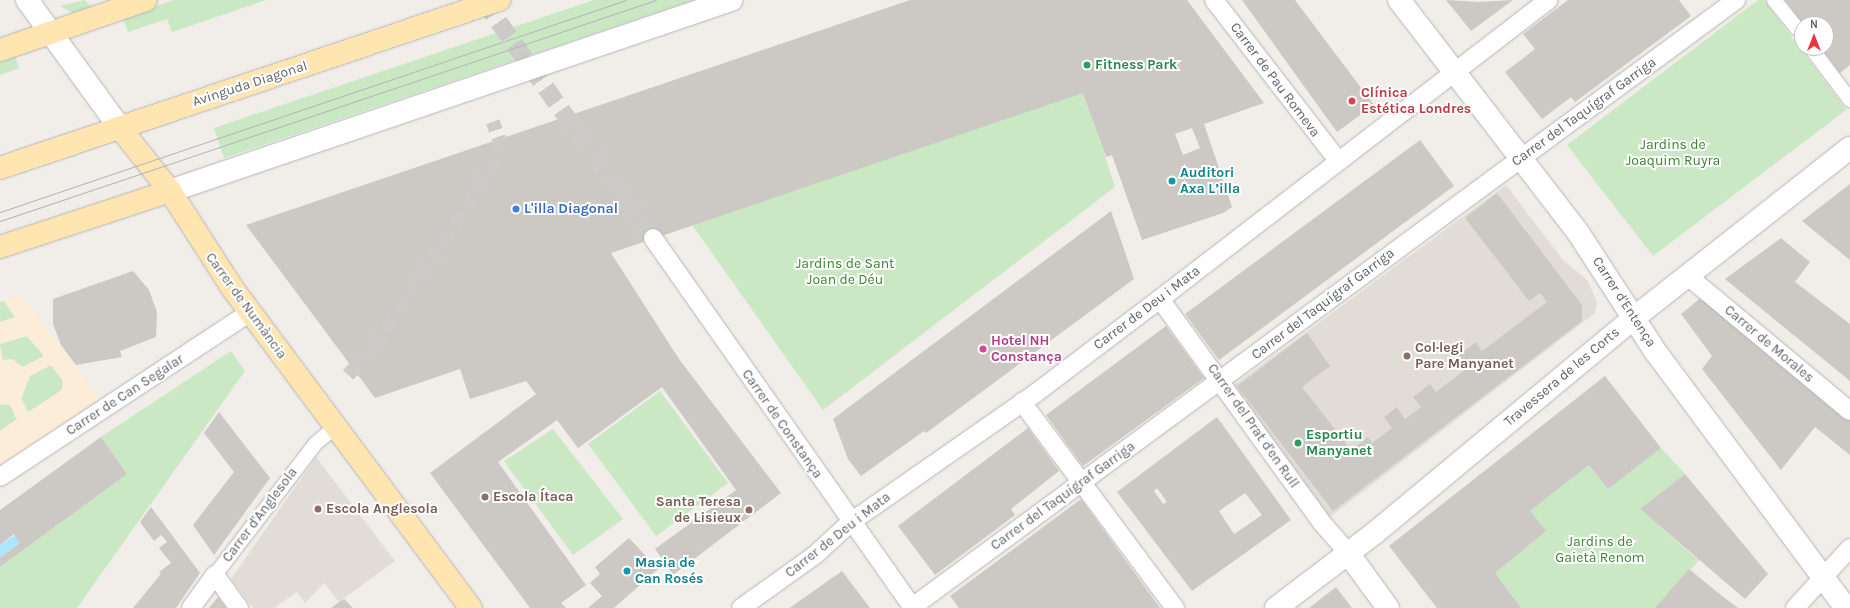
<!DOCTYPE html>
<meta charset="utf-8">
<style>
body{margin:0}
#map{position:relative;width:1850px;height:608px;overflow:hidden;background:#f1ede8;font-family:Karla,sans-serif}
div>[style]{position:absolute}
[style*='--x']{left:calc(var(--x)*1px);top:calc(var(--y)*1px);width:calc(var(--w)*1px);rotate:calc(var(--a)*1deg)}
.education>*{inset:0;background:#e1ddd6}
.green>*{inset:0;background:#cae8c4}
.sand>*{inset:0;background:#fbedd8}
.water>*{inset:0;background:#aae7ff}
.building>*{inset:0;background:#ccc8c4}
.pedestrian-tunnel>*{height:14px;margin-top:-7px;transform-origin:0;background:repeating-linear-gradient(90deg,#cccbc8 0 14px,transparent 0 21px)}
.minor-tunnel>*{height:18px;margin-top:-9px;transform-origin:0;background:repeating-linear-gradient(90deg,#cccbc8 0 18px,transparent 0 27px)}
.roads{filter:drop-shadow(0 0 1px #b3b6ba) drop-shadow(0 0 1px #b3b6ba)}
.pedestrian>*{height:14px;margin:-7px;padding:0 7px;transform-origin:7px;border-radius:7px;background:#fff}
.minor>*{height:18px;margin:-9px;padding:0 9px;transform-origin:9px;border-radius:9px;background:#fff}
.tertiary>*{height:22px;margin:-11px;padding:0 11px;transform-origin:11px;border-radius:11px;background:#fff}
.secondary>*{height:22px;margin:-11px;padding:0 11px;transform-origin:11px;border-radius:11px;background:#fff}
.primary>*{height:22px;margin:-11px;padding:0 11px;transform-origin:11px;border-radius:11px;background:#ffe5af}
.tram>*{height:1px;margin:-0.5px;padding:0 0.5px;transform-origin:0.5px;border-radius:0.5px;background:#b4b5b6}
.dots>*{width:11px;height:11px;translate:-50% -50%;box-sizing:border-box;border:2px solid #fff;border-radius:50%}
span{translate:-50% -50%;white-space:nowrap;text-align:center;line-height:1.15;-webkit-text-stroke:4px #fff;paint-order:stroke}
.leisure-label{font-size:14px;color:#27864d;font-weight:700}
.left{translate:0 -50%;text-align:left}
.street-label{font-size:14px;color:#5f6468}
.health-label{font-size:14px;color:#be3a42;font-weight:700}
.park-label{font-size:14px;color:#3c8233}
.culture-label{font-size:14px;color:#0d838f;font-weight:700}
.shop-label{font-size:14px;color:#366cbe;font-weight:700}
.hotel-label{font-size:14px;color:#b23c85;font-weight:700}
.education-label{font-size:14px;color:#785e54;font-weight:700}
.right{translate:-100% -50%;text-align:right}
.north{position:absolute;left:1794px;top:16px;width:40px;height:40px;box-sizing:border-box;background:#fff;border:1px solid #bfc1c3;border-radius:50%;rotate:0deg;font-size:11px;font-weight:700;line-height:16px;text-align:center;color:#5f6468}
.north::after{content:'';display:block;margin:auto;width:14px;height:18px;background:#eb3342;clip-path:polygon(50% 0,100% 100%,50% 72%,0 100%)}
</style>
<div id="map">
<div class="education">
<i style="clip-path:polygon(1506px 185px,1563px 260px,1587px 280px,1597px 302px,1595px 313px,1330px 517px,1233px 386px)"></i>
<i style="clip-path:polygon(316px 457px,395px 561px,339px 602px,324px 583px,305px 603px,297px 592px,274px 608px,253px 608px,231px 579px)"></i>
</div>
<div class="green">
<i style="clip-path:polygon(85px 0,91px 7px,73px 13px,60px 6px)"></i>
<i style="clip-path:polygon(174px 0,266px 0,172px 32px,167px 19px,128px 32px,122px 17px)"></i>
<i style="clip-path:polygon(594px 0,694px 0,224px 158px,214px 128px)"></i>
<i style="clip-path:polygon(1758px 0,1764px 0,1846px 110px,1653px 256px,1567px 145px)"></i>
<i style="clip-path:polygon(15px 55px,19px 68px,0 75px,0 60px)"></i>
<i style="clip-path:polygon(1084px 92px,1115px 187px,823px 410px,690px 222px)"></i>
<i style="clip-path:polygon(4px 301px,15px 317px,0 322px,0 302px)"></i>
<i style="clip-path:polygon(27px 336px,44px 356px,23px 367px,3px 360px,0 344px)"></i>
<i style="clip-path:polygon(231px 351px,245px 371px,77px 608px,0 608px,0 567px,127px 474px,101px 437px)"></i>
<i style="clip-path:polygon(51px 365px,63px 381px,62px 390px,29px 413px,21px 398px,30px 376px)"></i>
<i style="clip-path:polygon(660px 391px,728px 483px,656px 536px,588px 444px)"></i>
<i style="clip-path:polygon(0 404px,10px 405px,17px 420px,0 431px)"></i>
<i style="clip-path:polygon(553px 429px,623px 519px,573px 555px,504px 461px)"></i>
<i style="clip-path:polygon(1661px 448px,1685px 474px,1640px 509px,1697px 559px,1702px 557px,1655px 608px,1521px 608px,1495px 573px,1514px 557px,1530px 511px,1589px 465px,1608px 489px)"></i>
</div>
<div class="sand">
<i style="clip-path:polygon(evenodd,22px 295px,100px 400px,0 465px,0 431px,17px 419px,10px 405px,0 404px,0 354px,3px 360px,12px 359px,23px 367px,44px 356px,27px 336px,0 344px,0 322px,15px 317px,4px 301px,0 302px,22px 295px,51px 365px,63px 381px,62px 390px,28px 412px,21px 399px,30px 376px,51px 365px)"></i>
</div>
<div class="water">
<i style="clip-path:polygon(15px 535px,20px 543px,0 558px,0 545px)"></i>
</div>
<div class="building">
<i style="clip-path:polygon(evenodd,910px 0,1187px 0,1264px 103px,1204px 124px,1232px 207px,1223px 213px,1142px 240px,1112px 155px,1106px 157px,1083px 93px,611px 253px,679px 359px,781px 493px,673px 575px,655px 549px,736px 490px,662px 387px,578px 448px,557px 420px,498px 462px,586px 585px,561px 603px,566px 608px,530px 608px,430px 473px,536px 394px,526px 381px,470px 399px,460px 369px,375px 398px,246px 225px,910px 0,1192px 128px,1200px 148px,1183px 155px,1175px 134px,1192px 128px)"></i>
<i style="clip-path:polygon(1242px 0,1295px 0,1374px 105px,1337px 132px)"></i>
<i style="clip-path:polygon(1446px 0,1479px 2px,1513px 0,1471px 31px)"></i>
<i style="clip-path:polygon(1568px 0,1679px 0,1691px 16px,1575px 102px,1571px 97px,1542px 119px,1505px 72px,1535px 49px,1523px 34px)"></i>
<i style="clip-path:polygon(1785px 0,1850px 0,1850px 65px,1840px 73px,1821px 48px,1826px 48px,1826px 24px,1803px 24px)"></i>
<i style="clip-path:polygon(1420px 140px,1454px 186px,1219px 360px,1185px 314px)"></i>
<i style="clip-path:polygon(1850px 184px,1850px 260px,1802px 221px)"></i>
<i style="clip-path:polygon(1497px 193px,1582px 305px,1582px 321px,1333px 511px,1237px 386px,1307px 333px,1330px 366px,1302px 387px,1351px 450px,1368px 437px,1372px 443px,1392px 428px,1384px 417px,1397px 407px,1405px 419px,1421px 407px,1413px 397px,1430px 384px,1436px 392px,1469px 367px,1459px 355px,1476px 342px,1482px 351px,1547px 302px,1540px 293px,1529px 301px,1465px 218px)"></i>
<i style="clip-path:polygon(1111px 211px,1134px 279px,926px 433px,924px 431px,861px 476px,848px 459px,833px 419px)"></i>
<i style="clip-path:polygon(1781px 238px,1810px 262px,1795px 282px,1850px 324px,1850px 381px,1725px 279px)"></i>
<i style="clip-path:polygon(133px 271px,149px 290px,157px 312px,156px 337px,120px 351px,122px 357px,76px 365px,61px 345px,53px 324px,53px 299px)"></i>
<i style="clip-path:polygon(1703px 296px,1850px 417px,1850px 455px,1815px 427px,1781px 470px,1702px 369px,1712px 356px,1681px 314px)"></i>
<i style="clip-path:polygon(1166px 326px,1204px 378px,1083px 466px,1046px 415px)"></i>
<i style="clip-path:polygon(1605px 376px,1661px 448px,1608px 489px,1589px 465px,1530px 511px,1546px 531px,1495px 573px,1521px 608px,1437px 608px,1389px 546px)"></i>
<i style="clip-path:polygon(219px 412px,270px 478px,214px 555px,193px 525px,234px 472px,204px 433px)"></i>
<i style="clip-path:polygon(evenodd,1217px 417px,1291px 520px,1192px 591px,1117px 492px,1217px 417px,1157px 488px,1167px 502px,1163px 504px,1154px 491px,1157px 488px,1217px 417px,1245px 493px,1262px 515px,1234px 534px,1219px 511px,1245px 493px)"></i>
<i style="clip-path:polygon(1028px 428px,1059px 471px,1011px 509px,1015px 515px,935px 575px,898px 526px)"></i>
<i style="clip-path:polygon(101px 437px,127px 474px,0 567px,0 558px,20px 543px,14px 534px,0 545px,0 510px)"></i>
<i style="clip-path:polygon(1685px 474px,1768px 574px,1745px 599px,1640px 509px)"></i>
<i style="clip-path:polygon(1081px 499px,1160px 608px,959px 608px,950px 596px)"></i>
<i style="clip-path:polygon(151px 507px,200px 573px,176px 608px,133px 608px,161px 574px,159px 572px,171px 563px,159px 548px,167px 542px,161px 535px,154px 541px,140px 522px)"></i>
<i style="clip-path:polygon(629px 538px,658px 569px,614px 608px,588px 608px,602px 596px,590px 583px,600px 574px,595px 567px)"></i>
<i style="clip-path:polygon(1689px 569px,1722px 596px,1738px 608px,1655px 608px)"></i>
<i style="clip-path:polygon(842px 571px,870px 608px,790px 608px,791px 607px)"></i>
<i style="clip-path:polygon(1336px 587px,1352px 608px,1309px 608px)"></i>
<i style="clip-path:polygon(218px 597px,226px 608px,209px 608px)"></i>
<i style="clip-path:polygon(344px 599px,353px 608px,331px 608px,339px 602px)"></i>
</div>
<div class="pedestrian-tunnel">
<i style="--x:348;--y:375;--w:37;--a:-46"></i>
<i style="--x:374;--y:348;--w:236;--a:-56.9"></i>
<i style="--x:503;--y:150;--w:30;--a:-110"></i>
</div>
<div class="minor-tunnel">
<i style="--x:483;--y:0;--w:292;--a:54.5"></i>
</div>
<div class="roads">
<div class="pedestrian">
<i style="--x:1774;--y:0;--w:36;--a:51"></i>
<i style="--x:1811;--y:48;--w:65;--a:53.1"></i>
<i style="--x:215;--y:575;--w:165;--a:-52.6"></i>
<i style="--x:315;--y:444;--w:26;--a:-40"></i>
</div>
<div class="minor">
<i style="--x:1214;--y:0;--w:201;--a:52.3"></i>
<i style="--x:653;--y:238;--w:452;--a:54.9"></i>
<i style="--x:1689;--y:277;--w:209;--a:39.8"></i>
<i style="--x:1160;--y:299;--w:278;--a:54.1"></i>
<i style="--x:1323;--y:524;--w:38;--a:49"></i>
<i style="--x:1022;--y:402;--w:257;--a:53.4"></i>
<i style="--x:0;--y:477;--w:300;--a:-33.4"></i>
<i style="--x:191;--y:608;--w:41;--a:-54"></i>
<i style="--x:215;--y:575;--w:41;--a:54"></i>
<i style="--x:741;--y:608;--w:91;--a:-35.6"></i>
<i style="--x:815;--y:555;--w:49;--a:-42.5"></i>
<i style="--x:851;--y:522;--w:226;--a:-34.9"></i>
<i style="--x:1036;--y:393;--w:156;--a:-37.2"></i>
<i style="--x:1160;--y:299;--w:490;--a:-37.6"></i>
<i style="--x:911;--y:608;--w:1025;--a:-36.39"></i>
<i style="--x:1795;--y:608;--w:81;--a:-47.5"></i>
</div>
<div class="tertiary">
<i style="--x:1348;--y:553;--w:68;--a:54"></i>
</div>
<div class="secondary">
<i style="--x:27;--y:0;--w:158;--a:54"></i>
<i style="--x:1399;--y:0;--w:295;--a:52.4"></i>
<i style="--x:1579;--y:234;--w:140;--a:57"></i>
<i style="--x:1655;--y:351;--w:320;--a:53.4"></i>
<i style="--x:170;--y:191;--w:593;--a:-18.8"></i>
<i style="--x:1276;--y:608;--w:126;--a:-37.2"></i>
<i style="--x:1376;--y:532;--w:337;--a:-39.7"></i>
<i style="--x:1635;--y:317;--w:273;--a:-38.2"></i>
</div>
<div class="primary">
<i style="--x:0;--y:50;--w:154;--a:-18.9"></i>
<i style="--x:120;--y:128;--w:80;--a:51.6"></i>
<i style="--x:170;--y:191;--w:117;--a:57.3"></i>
<i style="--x:233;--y:289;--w:398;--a:53.3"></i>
<i style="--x:0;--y:168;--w:527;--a:-18.61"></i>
<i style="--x:0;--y:247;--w:179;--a:-18.2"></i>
</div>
</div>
<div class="tram">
<i style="--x:0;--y:212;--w:661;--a:-18.71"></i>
<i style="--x:0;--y:221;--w:692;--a:-18.62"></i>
</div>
<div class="dots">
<i style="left:1087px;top:65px;background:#2e9e5b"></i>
<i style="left:1352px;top:101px;background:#e0444e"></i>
<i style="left:1172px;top:181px;background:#0f9aa8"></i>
<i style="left:516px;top:209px;background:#3f7fe0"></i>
<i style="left:983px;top:349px;background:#d1479c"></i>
<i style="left:1407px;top:356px;background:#8d6e63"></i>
<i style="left:1298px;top:443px;background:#2e9e5b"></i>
<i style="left:485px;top:497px;background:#8d6e63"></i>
<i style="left:318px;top:509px;background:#8d6e63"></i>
<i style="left:749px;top:510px;background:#8d6e63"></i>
<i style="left:627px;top:571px;background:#0f9aa8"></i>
</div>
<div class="leisure-label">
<span class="left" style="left:1095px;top:65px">Fitness Park</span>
<span class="left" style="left:1306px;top:443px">Esportiu<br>Manyanet</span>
</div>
<div class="street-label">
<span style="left:1275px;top:80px;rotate:53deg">Carrer de Pau Romeva</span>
<span style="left:250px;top:84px;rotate:-18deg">Avinguda Diagonal</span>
<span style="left:1584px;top:112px;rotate:-36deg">Carrer del Taquígraf Garriga</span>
<span style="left:1624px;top:302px;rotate:57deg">Carrer d'Entença</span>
<span style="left:1323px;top:304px;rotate:-37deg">Carrer del Taquígraf Garriga</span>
<span style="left:246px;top:306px;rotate:54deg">Carrer de Numància</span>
<span style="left:1147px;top:308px;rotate:-37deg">Carrer de Deu i Mata</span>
<span style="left:1769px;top:344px;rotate:40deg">Carrer de Morales</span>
<span style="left:1562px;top:377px;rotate:-40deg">Travessera de les Corts</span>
<span style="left:125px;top:395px;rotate:-33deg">Carrer de Can Segalar</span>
<span style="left:782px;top:424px;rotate:55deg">Carrer de Constança</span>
<span style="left:1253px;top:426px;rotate:55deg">Carrer del Prat d'en Rull</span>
<span style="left:1063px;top:496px;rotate:-36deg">Carrer del Taquígraf Garriga</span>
<span style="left:260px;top:515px;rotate:-53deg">Carrer d'Anglesola</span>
<span style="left:838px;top:535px;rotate:-38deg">Carrer de Deu i Mata</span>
</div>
<div class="health-label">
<span class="left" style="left:1361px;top:101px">Clínica<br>Estética Londres</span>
</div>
<div class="park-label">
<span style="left:1673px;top:153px">Jardins de<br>Joaquim Ruyra</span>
<span style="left:845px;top:272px">Jardins de Sant<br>Joan de Déu</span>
<span style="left:1600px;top:550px">Jardins de<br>Gaietà Renom</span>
</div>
<div class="culture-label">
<span class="left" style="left:1180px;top:181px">Auditori<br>Axa L’illa</span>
<span class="left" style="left:635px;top:571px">Masia de<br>Can Rosés</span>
</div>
<div class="shop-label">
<span class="left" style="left:524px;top:209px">L'illa Diagonal</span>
</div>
<div class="hotel-label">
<span class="left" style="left:991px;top:349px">Hotel NH<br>Constança</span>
</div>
<div class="education-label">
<span class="left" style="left:1415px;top:356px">Col·legi<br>Pare Manyanet</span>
<span class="left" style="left:493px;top:497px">Escola Ítaca</span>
<span class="right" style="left:741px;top:510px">Santa Teresa<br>de Lisieux</span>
<span class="left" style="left:326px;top:509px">Escola Anglesola</span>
</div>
<div class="north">N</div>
</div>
